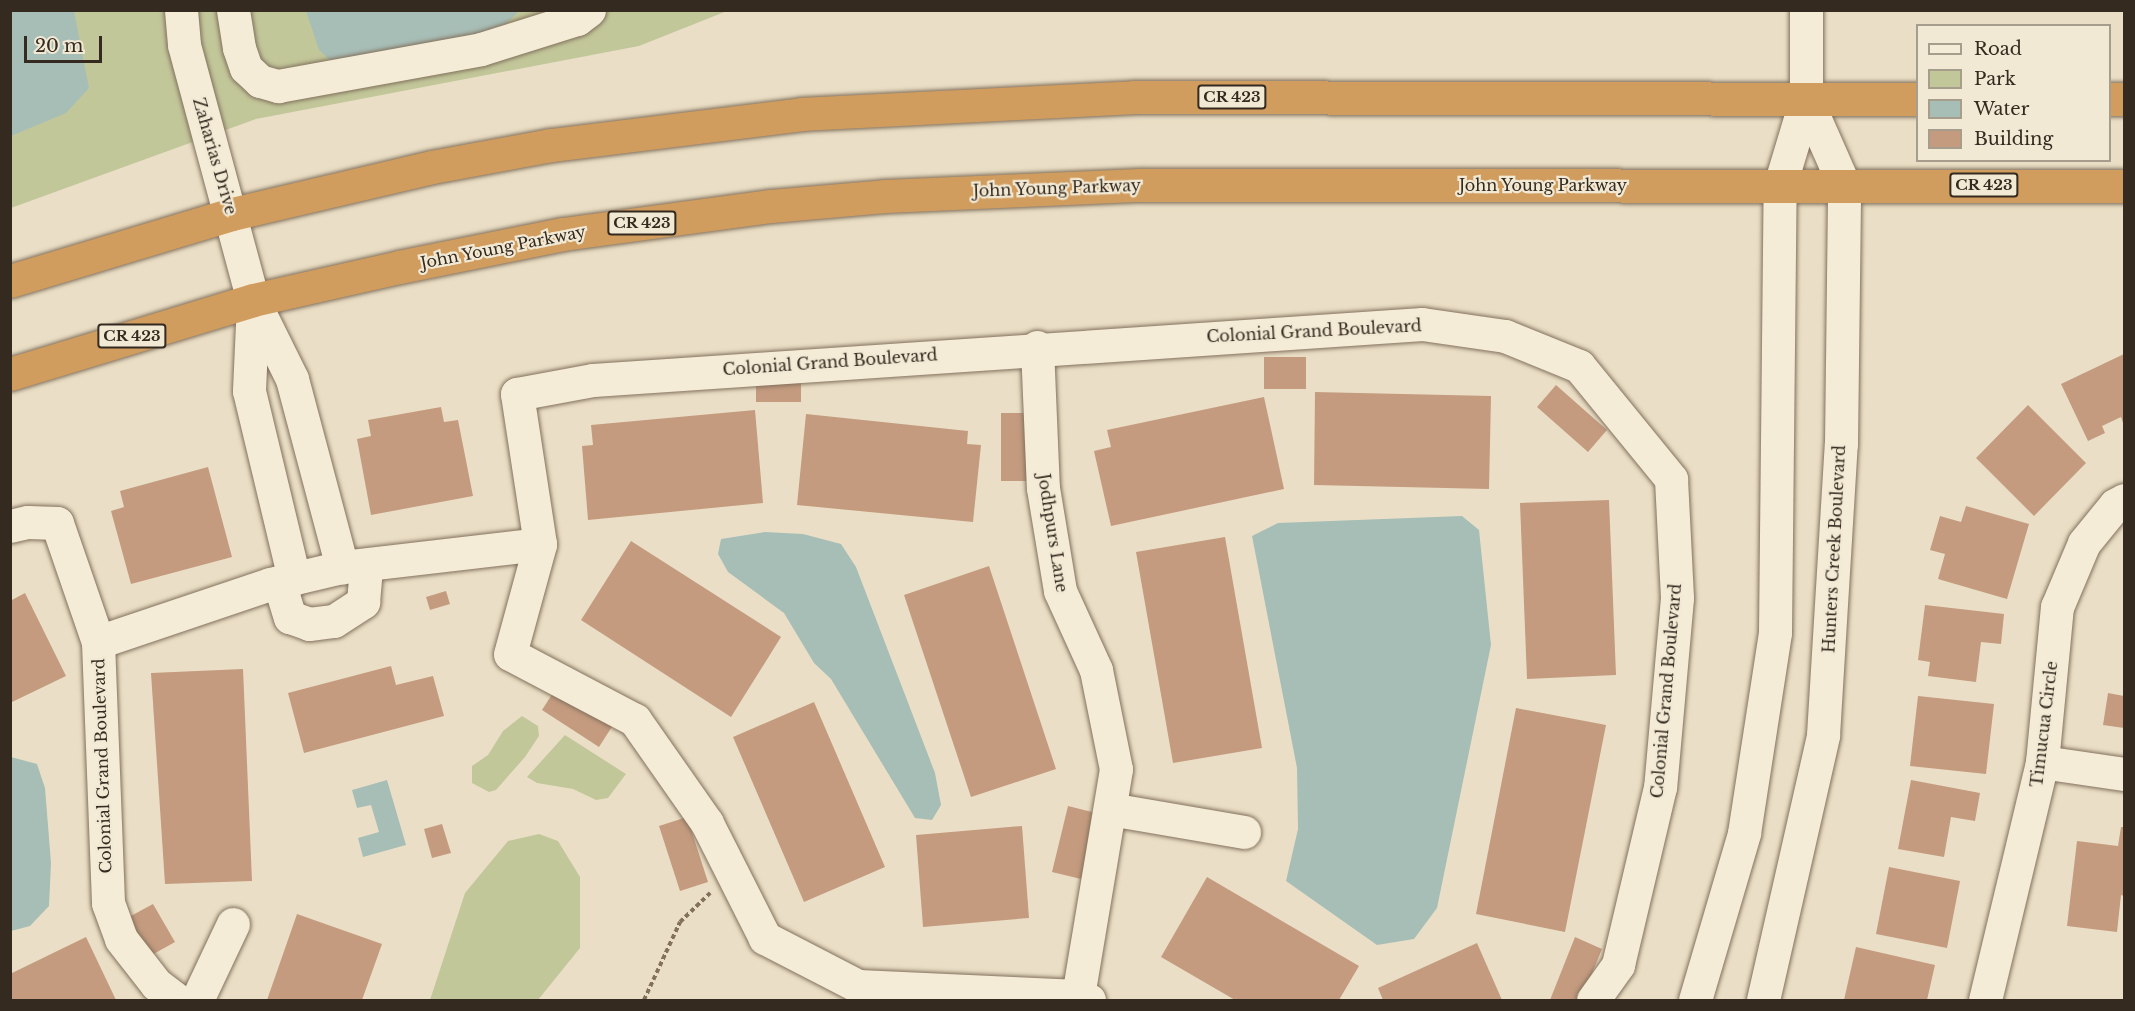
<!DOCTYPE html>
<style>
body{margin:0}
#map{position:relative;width:2135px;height:1011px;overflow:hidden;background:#eadfc6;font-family:"Libre Baskerville",serif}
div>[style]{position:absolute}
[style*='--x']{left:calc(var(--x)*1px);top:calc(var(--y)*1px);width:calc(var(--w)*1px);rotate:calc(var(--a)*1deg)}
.green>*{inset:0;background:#c2c79a}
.water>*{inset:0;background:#a7beb7}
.building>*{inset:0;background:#c49b7f}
.path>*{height:4px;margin-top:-2px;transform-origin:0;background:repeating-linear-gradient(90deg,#83715d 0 4.5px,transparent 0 7.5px)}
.roads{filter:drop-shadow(0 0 2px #83715d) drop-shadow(0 0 2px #83715d)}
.minor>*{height:33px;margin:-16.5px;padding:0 16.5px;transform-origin:16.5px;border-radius:16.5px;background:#f5ecd8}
.highway>*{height:33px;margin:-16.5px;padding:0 16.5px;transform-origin:16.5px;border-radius:16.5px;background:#d19d5e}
span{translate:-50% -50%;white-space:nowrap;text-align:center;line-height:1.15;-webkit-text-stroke:4.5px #f2e9d4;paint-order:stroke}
.shield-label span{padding:2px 4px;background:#f2e9d4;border:2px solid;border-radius:4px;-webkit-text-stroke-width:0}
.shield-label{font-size:15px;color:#352a20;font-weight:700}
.street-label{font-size:16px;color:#352a20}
.frame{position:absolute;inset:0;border:12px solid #352a20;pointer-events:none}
.legend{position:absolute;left:1916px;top:24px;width:195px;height:138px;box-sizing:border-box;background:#f2e9d4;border:2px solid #a69d8c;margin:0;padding:8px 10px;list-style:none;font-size:18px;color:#352a20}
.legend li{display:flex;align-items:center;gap:12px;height:30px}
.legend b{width:30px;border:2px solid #a69d8c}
.scale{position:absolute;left:24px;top:36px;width:78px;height:27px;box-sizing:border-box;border:3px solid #352a20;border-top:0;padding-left:8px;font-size:18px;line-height:21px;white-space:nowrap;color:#352a20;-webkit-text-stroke:4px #f2e9d4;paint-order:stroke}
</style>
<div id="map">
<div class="green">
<i style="clip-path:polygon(11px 11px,727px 11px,639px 46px,256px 119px,11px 208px)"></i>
<i style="clip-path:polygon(522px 716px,538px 726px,539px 736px,525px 757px,496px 790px,489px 792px,472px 783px,472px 766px,488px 755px,503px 731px)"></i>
<i style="clip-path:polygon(565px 735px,626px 774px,608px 798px,596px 800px,573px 789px,537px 783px,527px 777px)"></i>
<i style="clip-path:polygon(539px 834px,558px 841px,580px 877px,580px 948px,538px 1000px,430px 1000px,465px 893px,508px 841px)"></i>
</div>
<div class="water">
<i style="clip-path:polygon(11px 10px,74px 11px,89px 88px,66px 113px,11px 136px)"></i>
<i style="clip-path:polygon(306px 11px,519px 11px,486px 44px,337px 67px,319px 50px)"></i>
<i style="clip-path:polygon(1462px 516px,1479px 530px,1491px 645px,1437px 908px,1414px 939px,1377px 945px,1286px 881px,1298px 829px,1297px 768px,1252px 536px,1278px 523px)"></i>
<i style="clip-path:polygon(765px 532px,803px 534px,841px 544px,856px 567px,935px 773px,941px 805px,932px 820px,915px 818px,831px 679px,814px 663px,784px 613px,728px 572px,718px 554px,721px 539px)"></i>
<i style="clip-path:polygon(11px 757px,37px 764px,45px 788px,51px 863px,49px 906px,30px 926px,11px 931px)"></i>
<i style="clip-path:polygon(387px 780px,406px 845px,363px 857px,358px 838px,379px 832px,371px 805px,357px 808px,352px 790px)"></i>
</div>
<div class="building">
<i style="clip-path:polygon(2124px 354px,2124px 426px,2121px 417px,2102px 426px,2105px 433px,2088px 441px,2061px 384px)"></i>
<i style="clip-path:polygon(1264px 357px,1306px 357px,1306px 389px,1264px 389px)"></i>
<i style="clip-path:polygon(756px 371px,801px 371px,801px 402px,756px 402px)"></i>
<i style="clip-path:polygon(1556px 385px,1607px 430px,1588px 452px,1537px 407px)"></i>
<i style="clip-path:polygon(1315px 392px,1491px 396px,1489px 489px,1314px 485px)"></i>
<i style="clip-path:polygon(1264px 397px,1284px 489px,1111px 526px,1094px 451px,1111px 447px,1107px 430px)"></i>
<i style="clip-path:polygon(2028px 405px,2086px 463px,2034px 516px,1976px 458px)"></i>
<i style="clip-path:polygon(441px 407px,444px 422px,458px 420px,473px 496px,371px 515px,357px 439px,371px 436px,368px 420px)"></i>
<i style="clip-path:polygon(755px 410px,763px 503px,588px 520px,582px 446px,593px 445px,591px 425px)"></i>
<i style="clip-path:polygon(1001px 413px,1029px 413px,1029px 481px,1001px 481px)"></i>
<i style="clip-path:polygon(806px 414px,968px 431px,967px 444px,981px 445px,973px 522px,797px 505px)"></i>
<i style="clip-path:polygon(208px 467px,232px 557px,131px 584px,111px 511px,124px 507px,120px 491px)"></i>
<i style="clip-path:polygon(1609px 500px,1616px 675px,1527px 679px,1520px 503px)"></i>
<i style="clip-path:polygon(1966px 506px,2029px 524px,2007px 599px,1938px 579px,1945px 554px,1930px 550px,1940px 516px,1961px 522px)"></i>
<i style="clip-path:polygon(1225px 537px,1262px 748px,1173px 763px,1136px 552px)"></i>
<i style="clip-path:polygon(631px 541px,781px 637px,731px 717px,581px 620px)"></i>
<i style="clip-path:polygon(989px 566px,1056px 769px,971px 797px,904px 595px)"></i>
<i style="clip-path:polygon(446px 591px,450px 604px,430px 610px,426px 597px)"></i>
<i style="clip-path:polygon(25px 593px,66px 676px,10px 703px,10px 601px)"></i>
<i style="clip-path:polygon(1925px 605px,2004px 614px,2001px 644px,1981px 642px,1976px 682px,1928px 676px,1930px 662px,1918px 660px)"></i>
<i style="clip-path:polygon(391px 666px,396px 685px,433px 676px,444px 716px,304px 753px,288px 693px)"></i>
<i style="clip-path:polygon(243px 669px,252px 881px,165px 884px,151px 673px)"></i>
<i style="clip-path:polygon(558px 685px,615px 722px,599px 747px,542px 710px)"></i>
<i style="clip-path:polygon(2108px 693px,2124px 696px,2124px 728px,2103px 725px)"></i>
<i style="clip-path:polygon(1918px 696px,1994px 704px,1986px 774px,1910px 766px)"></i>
<i style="clip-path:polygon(814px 702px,885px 867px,804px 902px,733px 737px)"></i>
<i style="clip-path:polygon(1516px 708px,1606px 725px,1565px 932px,1476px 914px)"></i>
<i style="clip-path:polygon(1911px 780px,1980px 793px,1975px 821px,1951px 817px,1944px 857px,1898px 849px)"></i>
<i style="clip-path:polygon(1068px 806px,1096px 813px,1081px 879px,1052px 872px)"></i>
<i style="clip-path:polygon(687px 817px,708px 882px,680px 891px,659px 826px)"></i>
<i style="clip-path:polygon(442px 824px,451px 853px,432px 858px,424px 829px)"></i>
<i style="clip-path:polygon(1022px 826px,1029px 918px,923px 927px,916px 835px)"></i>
<i style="clip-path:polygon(2121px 827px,2124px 827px,2124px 896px,2121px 895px,2117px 932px,2067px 926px,2077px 841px,2118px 846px)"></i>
<i style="clip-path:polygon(1889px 867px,1960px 881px,1947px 948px,1876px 934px)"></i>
<i style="clip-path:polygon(1207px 877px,1359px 966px,1339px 1000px,1235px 1000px,1161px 957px)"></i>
<i style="clip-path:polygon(153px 904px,175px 942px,150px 956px,129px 917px)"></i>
<i style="clip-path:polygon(297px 914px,382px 944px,362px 1000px,267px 1000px)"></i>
<i style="clip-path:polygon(86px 937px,116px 1000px,10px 1000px,10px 974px)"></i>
<i style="clip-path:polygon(1575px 937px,1602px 949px,1581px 1000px,1550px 1000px)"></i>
<i style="clip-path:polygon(1477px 943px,1502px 1000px,1383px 1000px,1378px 988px)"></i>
<i style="clip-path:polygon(1856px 947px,1935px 965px,1927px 1000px,1844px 1000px)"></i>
</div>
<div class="path">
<i style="--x:644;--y:1000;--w:86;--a:-65.2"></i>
<i style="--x:680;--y:922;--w:42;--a:-44"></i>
</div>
<div class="roads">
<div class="minor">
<i style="--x:181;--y:10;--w:35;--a:85"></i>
<i style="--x:184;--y:45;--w:264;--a:74.9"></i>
<i style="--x:253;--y:300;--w:88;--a:63.7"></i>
<i style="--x:292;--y:379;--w:195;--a:75.1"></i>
<i style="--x:233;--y:10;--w:38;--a:81"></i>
<i style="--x:239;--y:48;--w:21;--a:71"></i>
<i style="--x:246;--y:68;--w:19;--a:43"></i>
<i style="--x:260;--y:81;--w:19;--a:16"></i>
<i style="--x:278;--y:86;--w:206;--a:-10.3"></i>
<i style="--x:481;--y:49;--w:101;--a:-17.4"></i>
<i style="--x:577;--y:19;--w:15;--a:-37"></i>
<i style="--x:253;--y:302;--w:89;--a:92.6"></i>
<i style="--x:249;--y:391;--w:193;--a:76.5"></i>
<i style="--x:1037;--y:347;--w:141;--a:87.6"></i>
<i style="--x:1043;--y:488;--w:104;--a:80.6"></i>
<i style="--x:1060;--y:591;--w:87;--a:65.5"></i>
<i style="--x:1096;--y:670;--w:101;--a:78.6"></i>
<i style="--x:1116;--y:769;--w:230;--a:99.5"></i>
<i style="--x:10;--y:526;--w:18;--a:-13"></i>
<i style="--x:28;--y:522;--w:29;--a:2"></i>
<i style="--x:57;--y:523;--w:126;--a:71"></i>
<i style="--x:98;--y:642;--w:261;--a:87.8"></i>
<i style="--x:108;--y:903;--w:38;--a:70"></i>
<i style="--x:121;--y:939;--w:57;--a:52.1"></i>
<i style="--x:156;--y:984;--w:26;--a:37"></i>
<i style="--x:279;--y:582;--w:37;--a:73"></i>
<i style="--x:290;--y:617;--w:20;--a:20"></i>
<i style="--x:309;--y:624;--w:25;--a:-7"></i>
<i style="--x:334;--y:621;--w:35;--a:-33"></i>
<i style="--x:363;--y:602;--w:37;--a:-85"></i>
<i style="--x:98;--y:642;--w:182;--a:-18.6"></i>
<i style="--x:270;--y:584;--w:74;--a:-13.3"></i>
<i style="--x:342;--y:567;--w:199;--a:-6.6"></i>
<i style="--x:2042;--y:762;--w:83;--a:8.3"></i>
<i style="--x:1110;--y:809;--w:136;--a:9.7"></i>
<i style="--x:197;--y:1000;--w:84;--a:-64.7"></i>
<i style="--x:1089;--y:1000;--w:12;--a:-160"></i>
<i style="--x:1078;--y:996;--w:220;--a:-177.4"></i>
<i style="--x:858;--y:986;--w:105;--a:-152.7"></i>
<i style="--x:765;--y:938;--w:129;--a:-116.8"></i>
<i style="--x:707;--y:823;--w:126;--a:-125"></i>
<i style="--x:635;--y:720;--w:141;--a:-152.2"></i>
<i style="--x:510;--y:654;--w:114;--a:-74.7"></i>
<i style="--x:540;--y:544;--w:152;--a:-98.7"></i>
<i style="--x:517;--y:394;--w:77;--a:-10.4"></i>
<i style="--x:593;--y:380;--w:831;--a:-3.86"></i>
<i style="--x:1422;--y:324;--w:84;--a:8.2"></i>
<i style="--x:1505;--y:336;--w:80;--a:22.1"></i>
<i style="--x:1579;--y:366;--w:146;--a:50.8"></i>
<i style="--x:1671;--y:479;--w:119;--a:87.1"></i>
<i style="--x:1677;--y:598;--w:190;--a:95.1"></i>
<i style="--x:1660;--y:787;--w:183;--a:103.3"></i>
<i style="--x:1618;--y:965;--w:43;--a:125.5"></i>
<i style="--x:1695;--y:1000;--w:174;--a:-73.6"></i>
<i style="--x:1744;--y:833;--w:203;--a:-81.2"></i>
<i style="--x:1775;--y:632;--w:447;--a:-89.4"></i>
<i style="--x:1780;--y:185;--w:90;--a:-73.2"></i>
<i style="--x:1806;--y:99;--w:89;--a:-90"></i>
<i style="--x:1763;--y:1000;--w:272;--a:-77.2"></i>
<i style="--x:1823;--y:735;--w:292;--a:-86.5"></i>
<i style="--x:1841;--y:444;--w:259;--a:-89.3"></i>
<i style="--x:1844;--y:185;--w:94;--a:-113.8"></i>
<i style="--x:1985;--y:1000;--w:245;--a:-76.5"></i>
<i style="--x:2042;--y:762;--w:156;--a:-84.5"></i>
<i style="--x:2057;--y:607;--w:69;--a:-67.1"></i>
<i style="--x:2084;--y:543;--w:49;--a:-50.8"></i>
<i style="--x:2115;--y:505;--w:10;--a:-29"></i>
</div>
<div class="highway">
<i style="--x:2110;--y:99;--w:14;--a:0"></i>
<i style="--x:10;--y:281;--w:232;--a:-16.8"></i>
<i style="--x:232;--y:214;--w:205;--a:-13.2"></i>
<i style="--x:432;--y:167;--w:121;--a:-10.5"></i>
<i style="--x:551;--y:145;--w:253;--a:-7"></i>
<i style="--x:802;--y:114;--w:332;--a:-2.9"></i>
<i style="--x:1134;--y:97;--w:784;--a:0.15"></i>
<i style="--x:10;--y:374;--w:254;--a:-16.9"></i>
<i style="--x:253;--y:300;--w:150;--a:-12.7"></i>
<i style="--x:399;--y:267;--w:167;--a:-11.4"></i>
<i style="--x:563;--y:234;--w:210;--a:-7.7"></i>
<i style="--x:771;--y:206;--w:114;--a:-5"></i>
<i style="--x:885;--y:196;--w:256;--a:-2.5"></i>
<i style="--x:1141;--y:185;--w:983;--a:0.06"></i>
</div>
</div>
<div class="shield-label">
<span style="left:1232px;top:97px">CR 423</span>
<span style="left:1984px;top:185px">CR 423</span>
<span style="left:642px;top:223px">CR 423</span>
<span style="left:132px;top:336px">CR 423</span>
</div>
<div class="street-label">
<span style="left:215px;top:156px;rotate:74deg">Zaharias Drive</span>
<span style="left:1543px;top:185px">John Young Parkway</span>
<span style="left:1057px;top:188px;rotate:-2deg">John Young Parkway</span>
<span style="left:503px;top:247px;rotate:-11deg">John Young Parkway</span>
<span style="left:1314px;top:331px;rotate:-3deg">Colonial Grand Boulevard</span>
<span style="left:830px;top:362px;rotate:-4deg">Colonial Grand Boulevard</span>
<span style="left:1053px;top:533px;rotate:81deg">Jodhpurs Lane</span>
<span style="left:1834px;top:549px;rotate:-87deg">Hunters Creek Boulevard</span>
<span style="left:1666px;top:691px;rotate:-85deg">Colonial Grand Boulevard</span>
<span style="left:2044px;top:724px;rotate:-83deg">Timucua Circle</span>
<span style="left:102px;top:766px;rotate:-92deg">Colonial Grand Boulevard</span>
</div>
<div class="frame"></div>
<ul class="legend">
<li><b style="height:8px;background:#f5ecd8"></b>Road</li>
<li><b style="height:16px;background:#c2c79a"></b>Park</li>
<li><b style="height:16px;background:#a7beb7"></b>Water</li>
<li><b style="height:16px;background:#c49b7f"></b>Building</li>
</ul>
<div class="scale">20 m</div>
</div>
